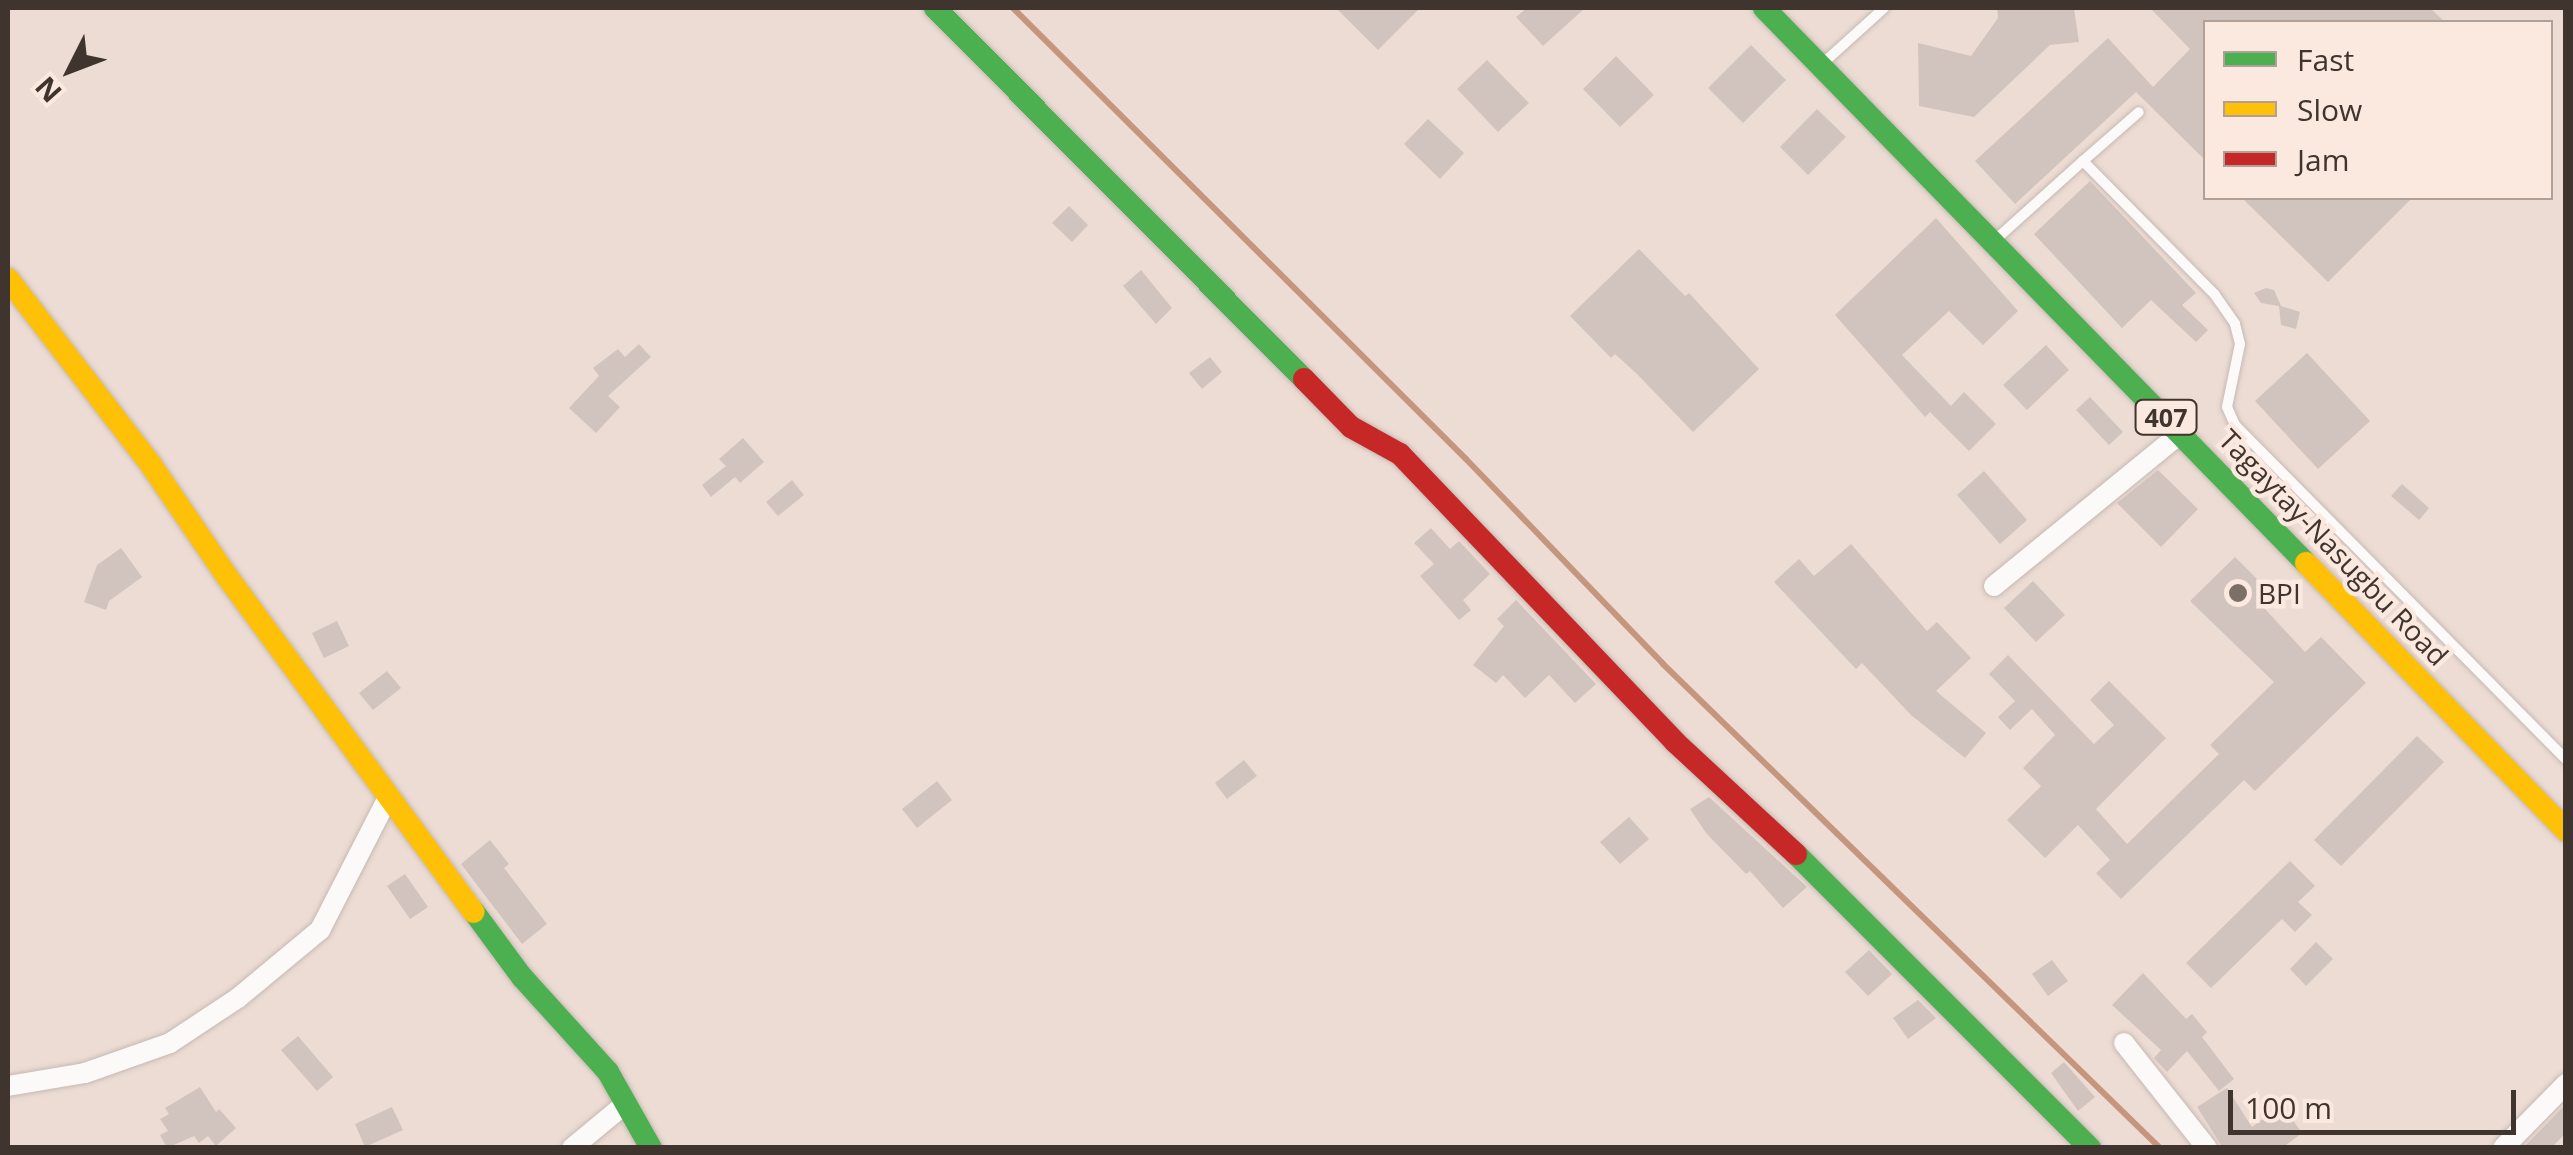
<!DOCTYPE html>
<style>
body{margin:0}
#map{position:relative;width:2573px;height:1155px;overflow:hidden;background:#ecdcd4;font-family:"Open Sans",sans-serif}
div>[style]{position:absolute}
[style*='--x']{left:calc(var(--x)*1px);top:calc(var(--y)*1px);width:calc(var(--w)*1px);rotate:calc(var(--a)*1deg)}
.stream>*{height:6px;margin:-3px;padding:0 3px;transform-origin:3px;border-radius:3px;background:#c6957e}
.building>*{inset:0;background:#d1c4be}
.roads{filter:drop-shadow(0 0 2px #c6b9b3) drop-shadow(0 0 2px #c6b9b3)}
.lane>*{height:10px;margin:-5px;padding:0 5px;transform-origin:5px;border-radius:5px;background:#fcfaf9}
.street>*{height:20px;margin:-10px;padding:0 10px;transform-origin:10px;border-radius:10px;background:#fcfaf9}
.fast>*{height:22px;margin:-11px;padding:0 11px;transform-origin:11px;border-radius:11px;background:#4caf50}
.slow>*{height:22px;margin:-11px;padding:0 11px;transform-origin:11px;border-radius:11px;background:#ffc107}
.jam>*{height:22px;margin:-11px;padding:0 11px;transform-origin:11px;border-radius:11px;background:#c62828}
.dots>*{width:28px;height:28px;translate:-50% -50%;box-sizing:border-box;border:5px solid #fbe8df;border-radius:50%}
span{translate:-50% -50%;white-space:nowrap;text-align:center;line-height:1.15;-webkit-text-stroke:9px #fbe8df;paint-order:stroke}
.shield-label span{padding:2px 8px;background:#fbe8df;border:2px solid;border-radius:8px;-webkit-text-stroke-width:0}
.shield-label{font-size:25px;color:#40342e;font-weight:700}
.street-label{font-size:28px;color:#40342e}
.poi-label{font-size:28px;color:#40342e}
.left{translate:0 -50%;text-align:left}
.frame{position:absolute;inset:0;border:10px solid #40342e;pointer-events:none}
.legend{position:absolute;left:2203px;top:20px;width:350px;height:180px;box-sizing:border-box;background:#fbe8df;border:2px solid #b0a098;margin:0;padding:12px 18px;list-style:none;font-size:30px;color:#40342e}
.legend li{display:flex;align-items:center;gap:20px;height:50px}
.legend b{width:50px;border:2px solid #b0a098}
.north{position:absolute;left:20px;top:20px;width:100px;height:100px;-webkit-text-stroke:8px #fbe8df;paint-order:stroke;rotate:228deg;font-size:28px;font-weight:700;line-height:40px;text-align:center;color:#40342e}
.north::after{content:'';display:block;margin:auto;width:35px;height:45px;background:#40342e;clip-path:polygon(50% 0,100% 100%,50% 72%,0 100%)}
.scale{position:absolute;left:2228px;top:1090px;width:288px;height:45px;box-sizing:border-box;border:5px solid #40342e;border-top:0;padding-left:12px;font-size:30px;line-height:35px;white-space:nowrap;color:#40342e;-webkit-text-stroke:8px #fbe8df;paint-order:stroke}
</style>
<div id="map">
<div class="stream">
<i style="--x:1013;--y:8;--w:639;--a:44.87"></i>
<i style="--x:1466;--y:459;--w:284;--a:46.1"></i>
<i style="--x:1663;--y:664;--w:694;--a:44.24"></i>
</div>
<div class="building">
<i style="clip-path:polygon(1336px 8px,1420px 8px,1378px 50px)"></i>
<i style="clip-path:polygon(1527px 8px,1585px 8px,1543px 46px,1516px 17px)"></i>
<i style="clip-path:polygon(1997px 8px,2074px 8px,2079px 42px,2050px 45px,1974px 117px,1919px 106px,1918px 43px,1971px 56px,1998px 18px)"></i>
<i style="clip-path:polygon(2150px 8px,2430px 8px,2445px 22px,2206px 22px,2206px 161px,2136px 92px,2015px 204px,1975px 161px,2108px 38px,2153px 87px,2190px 49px)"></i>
<i style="clip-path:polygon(1751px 45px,1786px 80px,1743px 123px,1708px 88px)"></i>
<i style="clip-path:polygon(1616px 56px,1654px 95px,1620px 127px,1583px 89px)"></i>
<i style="clip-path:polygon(1487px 60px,1529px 103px,1498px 132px,1457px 89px)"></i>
<i style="clip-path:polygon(1817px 109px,1846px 137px,1808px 175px,1780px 147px)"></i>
<i style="clip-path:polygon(1428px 119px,1464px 153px,1440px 179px,1404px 144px)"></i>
<i style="clip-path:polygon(2090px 181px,2196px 293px,2182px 305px,2208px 330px,2196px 342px,2151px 300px,2122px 328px,2034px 234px)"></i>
<i style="clip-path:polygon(2242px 198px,2412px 198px,2328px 282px)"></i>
<i style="clip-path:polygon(1069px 206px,1088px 225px,1072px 242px,1052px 223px)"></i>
<i style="clip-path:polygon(1936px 218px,2018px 311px,1983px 345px,1949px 311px,1902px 355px,1951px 406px,1964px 392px,1996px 424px,1969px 451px,1930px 412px,1925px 417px,1835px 315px)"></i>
<i style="clip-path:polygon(1639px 249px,1685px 296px,1689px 293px,1759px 369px,1693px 432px,1636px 373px,1615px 354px,1611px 358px,1570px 316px)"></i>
<i style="clip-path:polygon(1141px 270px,1172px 308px,1156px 324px,1123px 286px)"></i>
<i style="clip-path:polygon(2266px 288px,2274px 290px,2281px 306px,2300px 312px,2296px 329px,2281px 325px,2279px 306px,2261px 303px,2254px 293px)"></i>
<i style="clip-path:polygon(639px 344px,651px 357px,608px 396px,620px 407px,596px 433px,569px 408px,599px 376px,593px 368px,618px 349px,625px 357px)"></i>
<i style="clip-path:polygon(2046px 345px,2069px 370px,2027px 410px,2003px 385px)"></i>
<i style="clip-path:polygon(2307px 353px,2370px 421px,2318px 469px,2255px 401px)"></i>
<i style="clip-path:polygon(1210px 357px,1222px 372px,1202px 389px,1189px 373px)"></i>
<i style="clip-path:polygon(2090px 397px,2123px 432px,2109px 445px,2076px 410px)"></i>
<i style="clip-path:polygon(743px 438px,764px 462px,740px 483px,735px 477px,711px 497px,702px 485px,726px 466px,719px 459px)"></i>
<i style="clip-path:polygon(2158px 470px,2198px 509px,2161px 547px,2117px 503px)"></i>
<i style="clip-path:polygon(1984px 471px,2027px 520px,2000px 544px,1957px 495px)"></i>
<i style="clip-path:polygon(792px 480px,804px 495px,778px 516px,766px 502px)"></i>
<i style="clip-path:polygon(2402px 484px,2429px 508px,2419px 520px,2391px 496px)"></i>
<i style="clip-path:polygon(1431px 528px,1450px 549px,1459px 541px,1490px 574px,1463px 600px,1471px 610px,1459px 620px,1420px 576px,1434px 564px,1414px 543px)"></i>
<i style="clip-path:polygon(1851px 544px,1927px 631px,1937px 622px,1971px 658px,1936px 691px,1986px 733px,1965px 758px,1911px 715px,1862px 663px,1856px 669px,1774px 582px,1799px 559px,1814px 576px)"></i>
<i style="clip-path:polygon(121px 548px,142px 577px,109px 601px,106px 610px,84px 602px,97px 565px)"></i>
<i style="clip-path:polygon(2235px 557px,2275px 597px,2264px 608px,2305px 652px,2321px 637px,2366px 683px,2255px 791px,2244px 780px,2121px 899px,2096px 873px,2110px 860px,2078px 825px,2045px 858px,2007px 820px,2041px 786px,2023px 768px,2055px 735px,2032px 709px,2010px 730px,1998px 717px,2015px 701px,1989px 674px,2008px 655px,2094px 744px,2114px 725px,2090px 700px,2109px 681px,2166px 738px,2096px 809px,2127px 844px,2219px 754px,2210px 745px,2274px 682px,2190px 601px)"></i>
<i style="clip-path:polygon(2033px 581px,2065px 615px,2036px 642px,2004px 608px)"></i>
<i style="clip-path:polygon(1516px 600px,1596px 684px,1575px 703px,1549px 675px,1525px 698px,1503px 675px,1496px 683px,1473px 665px,1504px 626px,1497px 619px)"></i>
<i style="clip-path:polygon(337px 621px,349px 646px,324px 658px,312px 633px)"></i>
<i style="clip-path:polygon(387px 671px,401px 688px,373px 710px,359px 693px)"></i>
<i style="clip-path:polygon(2417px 736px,2444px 762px,2341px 866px,2314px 840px)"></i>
<i style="clip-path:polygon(1244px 760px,1257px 776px,1227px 799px,1215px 783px)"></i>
<i style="clip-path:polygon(937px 781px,952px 800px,917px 828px,902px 809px)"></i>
<i style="clip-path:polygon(1709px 797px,1807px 887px,1783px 908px,1750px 871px,1746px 874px,1706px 833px,1690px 809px)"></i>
<i style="clip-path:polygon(1629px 817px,1649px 839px,1620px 864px,1600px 842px)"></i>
<i style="clip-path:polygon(490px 840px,509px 864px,504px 868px,547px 924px,522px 944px,461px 864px)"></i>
<i style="clip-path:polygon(2290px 861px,2315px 886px,2298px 902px,2312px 915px,2295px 932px,2282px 919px,2211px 988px,2186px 963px)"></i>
<i style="clip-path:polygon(405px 874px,428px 907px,410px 919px,387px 886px)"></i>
<i style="clip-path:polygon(2316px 942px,2333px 959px,2306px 986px,2290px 969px)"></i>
<i style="clip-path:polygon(1869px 950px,1892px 974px,1868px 996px,1845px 972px)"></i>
<i style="clip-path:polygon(2052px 960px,2068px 981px,2048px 996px,2032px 974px)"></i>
<i style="clip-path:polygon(2143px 973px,2186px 1019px,2192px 1014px,2207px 1032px,2202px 1037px,2234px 1079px,2219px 1091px,2187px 1051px,2167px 1072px,2154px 1058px,2161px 1050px,2112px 1005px)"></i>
<i style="clip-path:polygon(1918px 1000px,1936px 1018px,1908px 1039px,1893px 1018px)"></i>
<i style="clip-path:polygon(298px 1036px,333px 1077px,317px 1091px,281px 1050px)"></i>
<i style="clip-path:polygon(2064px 1062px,2095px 1097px,2078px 1111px,2051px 1073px)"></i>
<i style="clip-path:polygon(200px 1087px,216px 1112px,219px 1109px,236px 1128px,216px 1146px,208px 1136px,199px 1143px,194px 1136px,167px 1148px,160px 1135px,168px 1131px,160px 1119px,169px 1114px,165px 1108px)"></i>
<i style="clip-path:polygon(2227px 1088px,2252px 1127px,2282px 1105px,2302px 1133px,2282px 1148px,2223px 1148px,2197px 1107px)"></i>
<i style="clip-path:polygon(2566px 1104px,2566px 1133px,2551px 1148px,2523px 1148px)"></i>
<i style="clip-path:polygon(392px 1107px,403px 1130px,365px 1147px,355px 1124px)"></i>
</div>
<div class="roads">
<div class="lane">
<i style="--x:1821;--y:65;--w:85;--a:-42.1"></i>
<i style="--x:2083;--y:161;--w:74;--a:-41.2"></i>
<i style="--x:1994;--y:241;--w:120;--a:-42"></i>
<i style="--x:2083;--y:161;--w:188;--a:45.4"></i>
<i style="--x:2215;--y:295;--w:35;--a:55"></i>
<i style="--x:2235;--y:324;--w:21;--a:76"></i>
<i style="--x:2240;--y:344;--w:64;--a:101.7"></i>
<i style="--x:2227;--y:407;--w:20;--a:66"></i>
<i style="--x:2235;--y:425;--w:471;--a:45.3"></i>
</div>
<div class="street">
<i style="--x:1994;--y:586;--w:242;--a:-39.3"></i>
<i style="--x:2124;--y:1043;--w:134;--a:51.7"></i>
<i style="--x:8;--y:1086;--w:78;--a:-9.6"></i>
<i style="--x:85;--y:1073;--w:90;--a:-19.4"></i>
<i style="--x:170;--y:1043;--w:82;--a:-33.5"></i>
<i style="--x:238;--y:998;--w:107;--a:-39.7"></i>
<i style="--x:320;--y:930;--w:151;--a:-62.8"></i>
<i style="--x:572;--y:1148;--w:67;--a:-39.6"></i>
<i style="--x:2503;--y:1148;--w:90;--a:-45.5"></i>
</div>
<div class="fast">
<i style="--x:935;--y:8;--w:523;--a:45.15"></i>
<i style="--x:1764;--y:8;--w:776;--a:45.68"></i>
<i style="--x:1796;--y:854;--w:416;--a:45"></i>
<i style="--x:474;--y:912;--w:81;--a:53.6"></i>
<i style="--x:522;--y:977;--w:128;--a:47.8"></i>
<i style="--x:608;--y:1072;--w:87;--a:60.5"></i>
</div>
<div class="slow">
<i style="--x:8;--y:279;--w:235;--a:52.4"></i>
<i style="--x:151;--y:465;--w:133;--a:55.7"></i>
<i style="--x:226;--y:575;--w:418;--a:53.7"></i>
<i style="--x:2306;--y:563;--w:373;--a:45.8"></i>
</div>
<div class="jam">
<i style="--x:1304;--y:379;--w:67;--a:45.6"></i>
<i style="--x:1351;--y:427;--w:56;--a:28.9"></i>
<i style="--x:1400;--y:454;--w:398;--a:46.3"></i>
<i style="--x:1675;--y:742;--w:165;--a:42.8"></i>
</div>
</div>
<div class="dots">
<i style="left:2238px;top:593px;background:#7c6f68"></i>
</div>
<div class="shield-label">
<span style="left:2166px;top:417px">407</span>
</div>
<div class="street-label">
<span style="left:2334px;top:547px;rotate:46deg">Tagaytay-Nasugbu Road</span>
</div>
<div class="poi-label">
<span class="left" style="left:2258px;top:593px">BPI</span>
</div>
<div class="frame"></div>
<ul class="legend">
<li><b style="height:12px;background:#4caf50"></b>Fast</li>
<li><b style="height:12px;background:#ffc107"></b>Slow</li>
<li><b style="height:12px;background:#c62828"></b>Jam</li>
</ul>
<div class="north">N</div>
<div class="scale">100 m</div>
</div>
